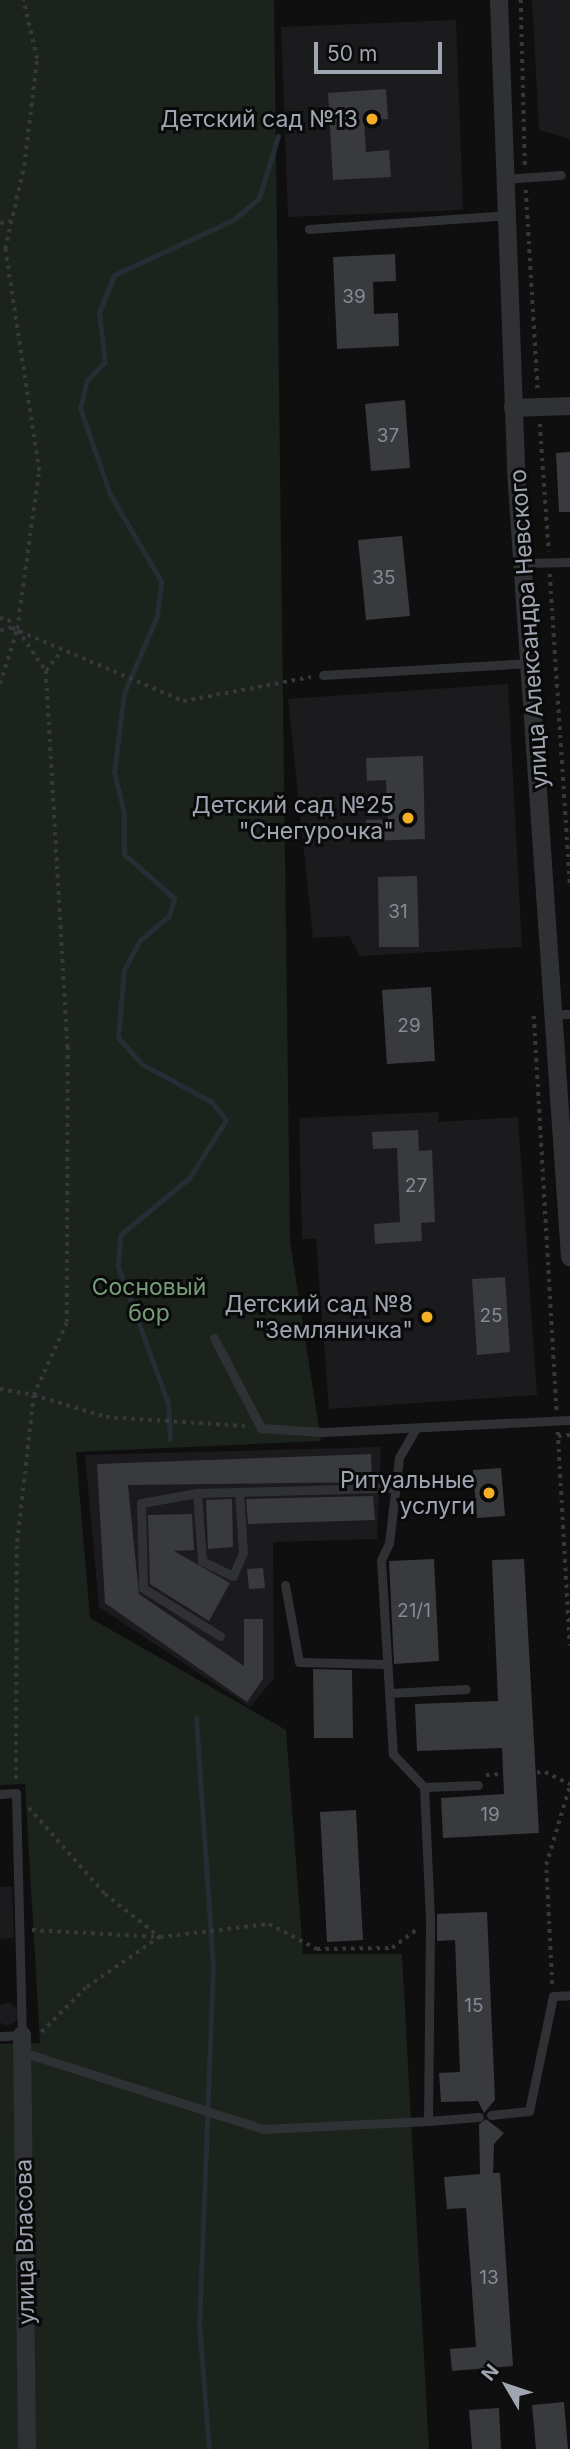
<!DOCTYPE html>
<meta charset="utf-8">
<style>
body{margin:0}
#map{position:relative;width:570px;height:2449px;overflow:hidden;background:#0f0f10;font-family:Inter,sans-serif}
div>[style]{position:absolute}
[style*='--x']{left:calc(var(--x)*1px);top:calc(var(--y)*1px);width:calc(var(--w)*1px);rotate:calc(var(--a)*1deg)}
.built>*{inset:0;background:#1b1b1d}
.round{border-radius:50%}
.green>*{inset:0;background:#1b231c}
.stream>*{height:5px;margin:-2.5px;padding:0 2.5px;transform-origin:2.5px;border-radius:2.5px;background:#262d34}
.building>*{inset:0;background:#393a3e}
.path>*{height:3.5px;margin-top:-1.75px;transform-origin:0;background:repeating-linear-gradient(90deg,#36383c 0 3.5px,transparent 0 8.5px)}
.lane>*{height:9px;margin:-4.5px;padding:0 4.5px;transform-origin:4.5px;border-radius:4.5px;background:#303135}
.street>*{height:18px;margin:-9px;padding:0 9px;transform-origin:9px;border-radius:9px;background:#303135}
.dots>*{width:19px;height:19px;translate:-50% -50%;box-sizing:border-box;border:4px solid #0a0a0b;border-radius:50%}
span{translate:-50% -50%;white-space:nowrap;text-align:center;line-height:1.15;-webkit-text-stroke:6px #0a0a0b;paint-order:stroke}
.number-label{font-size:19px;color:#868a95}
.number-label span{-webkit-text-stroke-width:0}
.poi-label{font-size:23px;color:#a0a5b2}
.right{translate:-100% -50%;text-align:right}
.street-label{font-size:23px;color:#a0a5b2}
.park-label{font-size:23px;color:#769d79}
.north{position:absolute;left:472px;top:2351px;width:70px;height:70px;-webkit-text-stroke:5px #0a0a0b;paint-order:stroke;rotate:309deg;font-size:19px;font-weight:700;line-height:28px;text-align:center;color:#a0a5b2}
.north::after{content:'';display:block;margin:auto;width:24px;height:32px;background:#a0a5b2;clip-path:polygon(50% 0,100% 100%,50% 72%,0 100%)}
.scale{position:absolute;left:314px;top:42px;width:128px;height:32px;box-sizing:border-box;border:4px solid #a0a5b2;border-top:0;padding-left:9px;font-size:21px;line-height:24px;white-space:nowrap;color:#a0a5b2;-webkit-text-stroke:5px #0a0a0b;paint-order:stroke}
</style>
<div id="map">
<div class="built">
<i style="clip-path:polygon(532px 0,570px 0,570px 139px,539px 130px)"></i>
<i style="clip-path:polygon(456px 20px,463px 210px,288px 217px,281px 27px)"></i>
<i style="clip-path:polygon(508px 684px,522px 947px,360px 956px,349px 936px,313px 938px,288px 699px)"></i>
<i style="clip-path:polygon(439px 1112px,438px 1122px,518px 1117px,537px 1395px,329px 1409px,316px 1239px,302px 1239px,299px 1118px)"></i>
<i style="clip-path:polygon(381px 1447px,377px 1539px,273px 1542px,274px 1678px,250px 1707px,99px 1607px,85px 1455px)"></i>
<i style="clip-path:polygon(0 1887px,12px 1887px,14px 1938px,0 1939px)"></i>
<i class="round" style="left:-4px;top:2003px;width:22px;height:22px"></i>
</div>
<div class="green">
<i style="clip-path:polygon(0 0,274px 0,290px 1241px,321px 1441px,76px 1452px,90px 1618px,286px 1730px,303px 1954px,402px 1954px,429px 2449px,0 2449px,0 2044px,40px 2043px,25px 1784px,0 1785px)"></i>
</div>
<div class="stream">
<i style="--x:170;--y:1439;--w:36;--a:-93"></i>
<i style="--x:168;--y:1403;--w:146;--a:-110.1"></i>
<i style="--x:118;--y:1266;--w:31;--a:-86"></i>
<i style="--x:120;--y:1235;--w:89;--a:-39.6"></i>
<i style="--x:189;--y:1178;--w:69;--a:-57.5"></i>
<i style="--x:226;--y:1120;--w:23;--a:-128"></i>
<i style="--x:212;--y:1102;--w:80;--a:-151.5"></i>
<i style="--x:142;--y:1064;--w:36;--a:-132"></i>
<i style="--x:118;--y:1037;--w:67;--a:-84.9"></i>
<i style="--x:124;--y:970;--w:34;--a:-62"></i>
<i style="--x:140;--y:940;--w:38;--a:-40"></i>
<i style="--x:169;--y:916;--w:19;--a:-74"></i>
<i style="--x:174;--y:898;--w:67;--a:-138.7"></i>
<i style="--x:124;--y:854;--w:41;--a:-90"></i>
<i style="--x:124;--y:813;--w:42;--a:-103.7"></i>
<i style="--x:114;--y:772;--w:80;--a:-82.8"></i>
<i style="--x:124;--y:693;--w:84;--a:-66.8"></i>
<i style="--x:157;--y:616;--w:35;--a:-83"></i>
<i style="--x:161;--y:581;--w:101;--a:-120.4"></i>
<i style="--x:110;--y:494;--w:91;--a:-109.2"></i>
<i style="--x:80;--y:408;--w:29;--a:-76"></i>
<i style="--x:87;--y:380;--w:25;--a:-45"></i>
<i style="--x:105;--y:362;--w:49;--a:-97"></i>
<i style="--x:99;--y:313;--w:41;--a:-68.5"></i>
<i style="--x:114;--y:275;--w:131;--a:-24.8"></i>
<i style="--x:233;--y:220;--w:34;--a:-40"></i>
<i style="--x:259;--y:198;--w:65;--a:-73"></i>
<i style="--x:196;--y:1718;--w:248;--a:86.1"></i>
<i style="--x:213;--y:1965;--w:358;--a:92.2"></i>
<i style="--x:199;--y:2323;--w:126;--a:85.5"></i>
</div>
<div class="building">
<i style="clip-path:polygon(386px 89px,388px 119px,364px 120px,366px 152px,389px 150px,391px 177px,333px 180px,328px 93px)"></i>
<i style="clip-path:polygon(395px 254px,396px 281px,373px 282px,374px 314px,398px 313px,399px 346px,337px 349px,333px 257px)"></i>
<i style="clip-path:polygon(405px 400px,410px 468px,371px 471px,365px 404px)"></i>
<i style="clip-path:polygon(570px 452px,570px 512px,559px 512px,556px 453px)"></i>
<i style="clip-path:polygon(402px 536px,410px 616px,366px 620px,358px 540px)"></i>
<i style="clip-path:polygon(423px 756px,425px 839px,367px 841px,366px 820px,388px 819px,386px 780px,367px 781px,366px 758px)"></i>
<i style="clip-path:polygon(417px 876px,419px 947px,379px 947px,378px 877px)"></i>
<i style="clip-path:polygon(431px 987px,435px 1061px,387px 1064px,382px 990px)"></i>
<i style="clip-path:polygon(418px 1130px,419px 1151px,432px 1150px,435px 1222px,421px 1223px,422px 1241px,375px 1244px,374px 1224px,400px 1222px,397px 1148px,373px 1149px,372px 1132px)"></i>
<i style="clip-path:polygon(505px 1277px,510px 1352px,477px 1355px,472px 1279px)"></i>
<i style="clip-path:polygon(371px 1454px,372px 1482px,128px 1485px,139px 1594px,244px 1666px,244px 1619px,263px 1619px,263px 1679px,247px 1702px,105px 1603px,97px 1464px)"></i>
<i style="clip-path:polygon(501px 1468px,505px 1516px,477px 1518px,473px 1470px)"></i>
<i style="clip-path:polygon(373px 1496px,375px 1520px,248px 1524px,246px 1499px)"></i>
<i style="clip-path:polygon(232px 1499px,233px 1547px,208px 1549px,206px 1500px)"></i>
<i style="clip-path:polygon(192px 1514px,194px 1550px,174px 1551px,230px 1583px,209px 1621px,150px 1584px,148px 1515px)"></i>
<i style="clip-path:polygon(434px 1559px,439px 1661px,394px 1664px,389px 1561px)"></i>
<i style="clip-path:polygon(524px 1559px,539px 1833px,443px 1838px,441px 1798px,504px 1794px,502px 1748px,417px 1751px,415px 1704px,498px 1701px,492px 1560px)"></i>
<i style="clip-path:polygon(263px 1568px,265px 1588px,249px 1589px,247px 1569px)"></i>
<i style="clip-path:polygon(313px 1669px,352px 1670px,353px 1738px,314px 1738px)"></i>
<i style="clip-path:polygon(356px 1810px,363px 1940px,327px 1942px,320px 1812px)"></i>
<i style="clip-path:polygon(487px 1912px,495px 2100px,484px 2113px,478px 2101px,441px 2102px,439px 2073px,460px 2072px,455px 1940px,437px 1941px,437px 1914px)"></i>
<i style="clip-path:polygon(486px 2119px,504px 2133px,494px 2144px,493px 2173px,500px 2173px,513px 2366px,452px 2371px,450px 2349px,476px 2347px,466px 2208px,447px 2209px,444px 2177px,480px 2174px,479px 2124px)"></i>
<i style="clip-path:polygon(564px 2402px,568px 2449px,536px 2449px,532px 2405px)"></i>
<i style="clip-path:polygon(499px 2408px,501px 2449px,472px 2449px,469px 2410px)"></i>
</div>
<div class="path">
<i style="--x:521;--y:0;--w:165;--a:88.6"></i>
<i style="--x:526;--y:190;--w:202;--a:86.6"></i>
<i style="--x:0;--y:223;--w:12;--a:-9"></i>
<i style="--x:540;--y:424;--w:128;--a:86"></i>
<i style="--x:550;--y:574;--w:313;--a:86.3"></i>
<i style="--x:0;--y:618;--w:9;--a:6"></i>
<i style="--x:9;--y:619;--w:9;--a:72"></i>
<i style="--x:12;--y:628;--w:12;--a:166"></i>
<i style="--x:12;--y:628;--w:186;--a:23.1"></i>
<i style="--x:183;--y:701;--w:130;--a:-10.6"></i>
<i style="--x:18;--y:630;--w:50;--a:55.7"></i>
<i style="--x:46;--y:671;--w:25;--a:-53"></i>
<i style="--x:46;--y:671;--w:377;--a:86.7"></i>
<i style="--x:68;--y:1047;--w:276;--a:90.2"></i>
<i style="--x:67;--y:1323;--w:79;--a:114.6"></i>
<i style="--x:34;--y:1395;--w:75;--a:17"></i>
<i style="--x:106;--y:1417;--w:139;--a:3.7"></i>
<i style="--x:0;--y:684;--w:58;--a:-72.8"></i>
<i style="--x:17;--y:629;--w:160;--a:-82.1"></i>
<i style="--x:39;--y:471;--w:225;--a:-98.7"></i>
<i style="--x:5;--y:249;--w:85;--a:-77.1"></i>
<i style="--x:24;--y:166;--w:108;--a:-83.1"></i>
<i style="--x:37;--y:59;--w:61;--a:-103.3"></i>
<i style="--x:534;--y:1016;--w:395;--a:86.7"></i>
<i style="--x:0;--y:1389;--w:35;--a:10"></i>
<i style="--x:34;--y:1395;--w:152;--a:96.4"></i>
<i style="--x:17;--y:1546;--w:234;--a:90.2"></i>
<i style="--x:558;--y:1432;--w:214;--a:86.8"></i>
<i style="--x:558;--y:1436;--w:12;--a:-5"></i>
<i style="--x:486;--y:1775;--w:59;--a:-2.9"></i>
<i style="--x:545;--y:1772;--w:28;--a:26"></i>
<i style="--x:29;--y:1808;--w:115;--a:48.5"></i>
<i style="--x:105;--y:1894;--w:70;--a:38"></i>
<i style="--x:160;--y:1937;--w:90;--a:145.4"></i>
<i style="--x:86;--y:1988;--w:68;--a:135"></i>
<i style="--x:32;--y:1930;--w:128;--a:3.1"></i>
<i style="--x:160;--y:1937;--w:110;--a:-6.8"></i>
<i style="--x:269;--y:1924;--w:54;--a:27.5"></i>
<i style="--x:317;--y:1949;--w:75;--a:-0.8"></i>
<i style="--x:392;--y:1948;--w:31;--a:-37"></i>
<i style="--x:552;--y:1984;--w:119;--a:-92.9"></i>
<i style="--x:546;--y:1865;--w:84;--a:-73.3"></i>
</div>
<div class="lane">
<i style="--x:505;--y:179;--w:56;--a:-4.1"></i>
<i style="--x:309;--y:229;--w:198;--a:-4"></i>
<i style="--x:523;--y:563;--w:47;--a:-1.2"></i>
<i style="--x:323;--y:675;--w:208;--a:-3.3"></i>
<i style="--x:558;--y:1014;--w:12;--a:0"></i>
<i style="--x:214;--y:1338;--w:102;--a:62.4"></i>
<i style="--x:261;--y:1428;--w:62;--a:3.7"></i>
<i style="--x:323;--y:1432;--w:247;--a:-2.8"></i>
<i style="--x:416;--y:1428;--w:34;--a:120"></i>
<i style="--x:399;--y:1458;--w:86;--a:96.7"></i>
<i style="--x:389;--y:1543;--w:19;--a:115"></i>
<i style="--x:381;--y:1560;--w:194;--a:86.5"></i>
<i style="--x:393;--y:1754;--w:45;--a:46.8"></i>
<i style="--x:424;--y:1787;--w:54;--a:-2.1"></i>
<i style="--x:197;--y:1493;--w:68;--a:85.8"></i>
<i style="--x:202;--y:1561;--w:34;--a:26"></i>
<i style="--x:233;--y:1576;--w:26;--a:-67"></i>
<i style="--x:243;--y:1552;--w:60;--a:-93.8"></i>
<i style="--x:285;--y:1585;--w:78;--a:79.7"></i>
<i style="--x:299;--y:1662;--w:86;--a:1.3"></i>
<i style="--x:220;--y:1636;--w:91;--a:-148.1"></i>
<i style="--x:143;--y:1588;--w:85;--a:-91.3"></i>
<i style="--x:141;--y:1503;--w:57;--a:-10.1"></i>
<i style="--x:197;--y:1493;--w:196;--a:-1.5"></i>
<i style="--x:390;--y:1693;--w:76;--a:-3"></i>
<i style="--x:0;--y:1794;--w:16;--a:-4"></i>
<i style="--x:16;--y:1793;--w:242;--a:88.6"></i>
<i style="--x:22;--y:2035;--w:22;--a:177"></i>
<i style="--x:22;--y:2052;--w:253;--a:17.7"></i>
<i style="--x:263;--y:2129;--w:165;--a:-2.8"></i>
<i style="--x:428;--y:2121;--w:202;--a:-89.4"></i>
<i style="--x:430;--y:1919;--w:132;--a:-92.6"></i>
<i style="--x:491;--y:2115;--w:38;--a:-6"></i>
<i style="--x:529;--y:2111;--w:117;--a:-78.2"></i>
<i style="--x:553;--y:1996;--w:17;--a:-3"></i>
<i style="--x:428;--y:2121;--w:51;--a:-4.5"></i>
</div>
<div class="street">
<i style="--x:499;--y:0;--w:471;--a:87.9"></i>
<i style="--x:516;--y:471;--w:788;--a:86.07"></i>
<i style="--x:513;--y:408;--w:57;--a:-2"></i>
<i style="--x:22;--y:2035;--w:414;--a:89.3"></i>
</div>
<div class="dots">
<i style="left:372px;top:119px;background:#f4af24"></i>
<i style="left:408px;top:818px;background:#f4af24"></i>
<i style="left:427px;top:1317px;background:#f4af24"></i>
<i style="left:489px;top:1493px;background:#f4af24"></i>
</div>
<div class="number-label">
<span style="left:354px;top:297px">39</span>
<span style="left:388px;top:436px">37</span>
<span style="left:384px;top:578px">35</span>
<span style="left:398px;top:912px">31</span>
<span style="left:409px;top:1026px">29</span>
<span style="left:416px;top:1186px">27</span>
<span style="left:491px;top:1316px">25</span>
<span style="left:414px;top:1611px">21/1</span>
<span style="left:490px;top:1815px">19</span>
<span style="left:474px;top:2006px">15</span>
<span style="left:489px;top:2278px">13</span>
</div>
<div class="poi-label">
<span class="right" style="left:358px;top:119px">Детский сад №13</span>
<span class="right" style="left:394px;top:818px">Детский сад №25<br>"Снегурочка"</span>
<span class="right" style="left:413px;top:1317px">Детский сад №8<br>"Земляничка"</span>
<span class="right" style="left:475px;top:1493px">Ритуальные<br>услуги</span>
</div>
<div class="street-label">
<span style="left:529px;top:629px;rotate:-94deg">улица Александра Невского</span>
<span style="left:25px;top:2242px;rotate:-91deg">улица Власова</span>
</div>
<div class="park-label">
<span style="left:149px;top:1300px">Сосновый<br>бор</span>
</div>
<div class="north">N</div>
<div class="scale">50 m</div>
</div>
